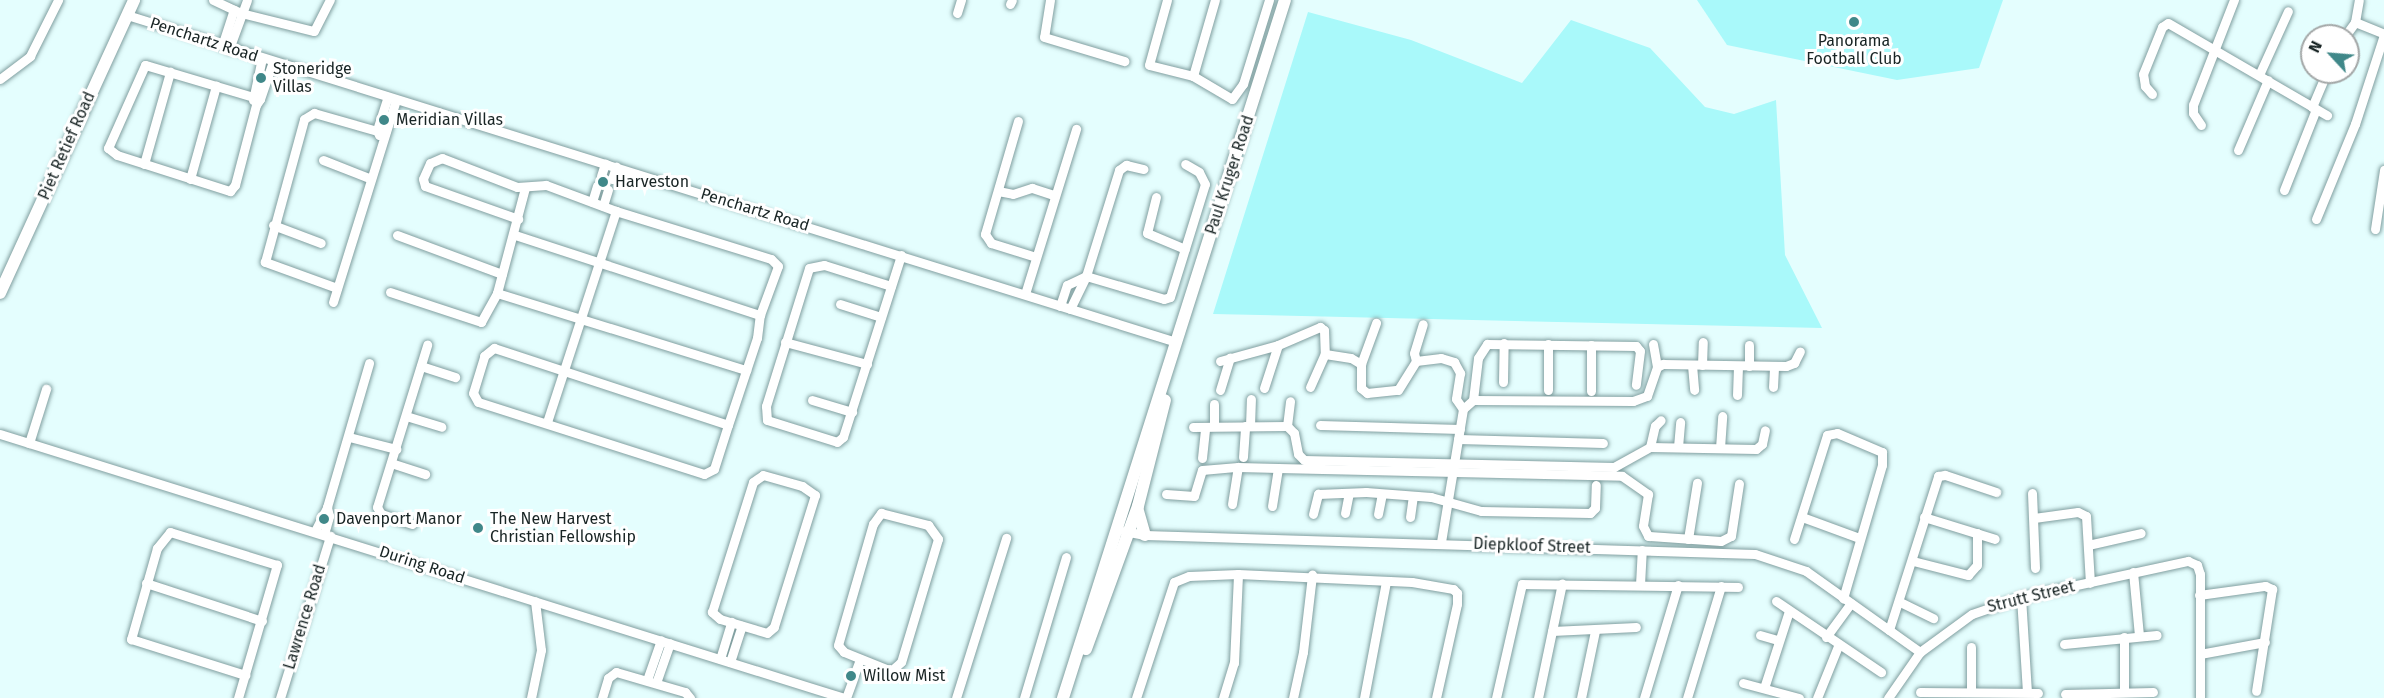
<!DOCTYPE html>
<style>
body{margin:0}
#map{position:relative;width:2384px;height:698px;overflow:hidden;background:#e4fefe;font-family:"Fira Sans",sans-serif}
div>[style]{position:absolute}
[style*='--x']{left:calc(var(--x)*1px);top:calc(var(--y)*1px);width:calc(var(--w)*1px);rotate:calc(var(--a)*1deg)}
.green>*{inset:0;background:#a9f9fa}
.roads{filter:drop-shadow(0 0 2px #809e9f) drop-shadow(0 0 2px #809e9f)}
.street>*{height:9px;margin:-4.5px;padding:0 4.5px;transform-origin:4.5px;border-radius:4.5px;background:#fff}
.secondary>*{height:12px;margin:-6px;padding:0 6px;transform-origin:6px;border-radius:6px;background:#fff}
.dots>*{width:16px;height:16px;translate:-50% -50%;box-sizing:border-box;border:3px solid #fff;border-radius:50%}
span{translate:-50% -50%;white-space:nowrap;text-align:center;line-height:1.15;-webkit-text-stroke:6px #fff;paint-order:stroke}
.street-label{font-size:16px;color:#182424}
.poi-label{font-size:16px;color:#182424}
.left{translate:0 -50%;text-align:left}
.north{position:absolute;left:2300px;top:24px;width:60px;height:60px;box-sizing:border-box;background:#fff;border:2px solid #a3a7a7;border-radius:50%;rotate:296deg;font-size:16px;font-weight:700;line-height:24px;text-align:center;color:#182424}
.north::after{content:'';display:block;margin:auto;width:21px;height:27px;background:#408889;clip-path:polygon(50% 0,100% 100%,50% 72%,0 100%)}
</style>
<div id="map">
<div class="green">
<i style="clip-path:polygon(1697px 0,2003px 0,1979px 68px,1897px 80px,1727px 45px)"></i>
<i style="clip-path:polygon(1308px 12px,1411px 40px,1522px 83px,1571px 20px,1650px 48px,1705px 107px,1734px 114px,1776px 100px,1785px 255px,1822px 328px,1213px 314px)"></i>
</div>
<div class="roads">
<div class="street">
<i style="--x:213;--y:0;--w:31;--a:25"></i>
<i style="--x:241;--y:13;--w:75;--a:13.9"></i>
<i style="--x:314;--y:31;--w:35;--a:-63"></i>
<i style="--x:1050;--y:0;--w:37;--a:99"></i>
<i style="--x:1044;--y:37;--w:84;--a:16.7"></i>
<i style="--x:1167;--y:0;--w:67;--a:105.5"></i>
<i style="--x:1149;--y:65;--w:45;--a:14"></i>
<i style="--x:1193;--y:76;--w:45;--a:30.5"></i>
<i style="--x:1232;--y:99;--w:19;--a:-54"></i>
<i style="--x:1243;--y:84;--w:88;--a:-72.8"></i>
<i style="--x:1010;--y:4;--w:4;--a:-63"></i>
<i style="--x:957;--y:13;--w:14;--a:-73"></i>
<i style="--x:127;--y:15;--w:1099;--a:17.31"></i>
<i style="--x:2355;--y:22;--w:31;--a:22"></i>
<i style="--x:2345;--y:36;--w:17;--a:-54"></i>
<i style="--x:2355;--y:22;--w:22;--a:-80"></i>
<i style="--x:222;--y:46;--w:38;--a:-72"></i>
<i style="--x:229;--y:49;--w:52;--a:-69.8"></i>
<i style="--x:2259;--y:75;--w:70;--a:-65.6"></i>
<i style="--x:1193;--y:76;--w:79;--a:-73.9"></i>
<i style="--x:0;--y:79;--w:38;--a:-37"></i>
<i style="--x:30;--y:56;--w:63;--a:-63.4"></i>
<i style="--x:2152;--y:94;--w:11;--a:-131"></i>
<i style="--x:2145;--y:86;--w:12;--a:-99"></i>
<i style="--x:2143;--y:74;--w:51;--a:-68"></i>
<i style="--x:2162;--y:27;--w:7;--a:-34"></i>
<i style="--x:2168;--y:23;--w:184;--a:30.1"></i>
<i style="--x:260;--y:99;--w:120;--a:-163.5"></i>
<i style="--x:145;--y:65;--w:91;--a:114"></i>
<i style="--x:108;--y:148;--w:11;--a:38"></i>
<i style="--x:117;--y:155;--w:119;--a:17.7"></i>
<i style="--x:230;--y:191;--w:8;--a:-50"></i>
<i style="--x:235;--y:185;--w:83;--a:-75.3"></i>
<i style="--x:256;--y:105;--w:7;--a:-56"></i>
<i style="--x:260;--y:99;--w:39;--a:-71"></i>
<i style="--x:253;--y:100;--w:43;--a:-77.9"></i>
<i style="--x:2312;--y:107;--w:38;--a:-67"></i>
<i style="--x:1018;--y:121;--w:118;--a:106.3"></i>
<i style="--x:985;--y:234;--w:11;--a:56"></i>
<i style="--x:991;--y:243;--w:47;--a:17.3"></i>
<i style="--x:2201;--y:125;--w:14;--a:-124"></i>
<i style="--x:2193;--y:113;--w:8;--a:-90"></i>
<i style="--x:2193;--y:105;--w:113;--a:-68.7"></i>
<i style="--x:379;--y:135;--w:5;--a:-112"></i>
<i style="--x:377;--y:130;--w:35;--a:-72"></i>
<i style="--x:2238;--y:150;--w:76;--a:-66.8"></i>
<i style="--x:323;--y:160;--w:49;--a:21.4"></i>
<i style="--x:144;--y:164;--w:96;--a:-74.2"></i>
<i style="--x:601;--y:176;--w:13;--a:-72"></i>
<i style="--x:190;--y:179;--w:97;--a:-74.4"></i>
<i style="--x:612;--y:179;--w:13;--a:-72"></i>
<i style="--x:2284;--y:190;--w:87;--a:-68.4"></i>
<i style="--x:998;--y:191;--w:15;--a:11"></i>
<i style="--x:1013;--y:194;--w:20;--a:-18"></i>
<i style="--x:1032;--y:188;--w:23;--a:18"></i>
<i style="--x:1156;--y:197;--w:37;--a:104"></i>
<i style="--x:1147;--y:233;--w:41;--a:22.8"></i>
<i style="--x:592;--y:202;--w:17;--a:-73"></i>
<i style="--x:603;--y:206;--w:17;--a:-73"></i>
<i style="--x:2316;--y:219;--w:103;--a:-67.7"></i>
<i style="--x:2355;--y:124;--w:94;--a:-72"></i>
<i style="--x:273;--y:225;--w:51;--a:20.6"></i>
<i style="--x:2375;--y:229;--w:60;--a:-81.3"></i>
<i style="--x:397;--y:235;--w:112;--a:20.4"></i>
<i style="--x:515;--y:235;--w:258;--a:18.1"></i>
<i style="--x:760;--y:315;--w:52;--a:-69.8"></i>
<i style="--x:778;--y:266;--w:10;--a:-135"></i>
<i style="--x:771;--y:259;--w:162;--a:-162.8"></i>
<i style="--x:616;--y:211;--w:75;--a:-159.6"></i>
<i style="--x:546;--y:185;--w:29;--a:176"></i>
<i style="--x:517;--y:187;--w:80;--a:-158.9"></i>
<i style="--x:442;--y:158;--w:13;--a:157"></i>
<i style="--x:430;--y:163;--w:17;--a:114"></i>
<i style="--x:423;--y:179;--w:7;--a:74"></i>
<i style="--x:425;--y:186;--w:99;--a:19.5"></i>
<i style="--x:891;--y:286;--w:70;--a:-162.6"></i>
<i style="--x:824;--y:265;--w:15;--a:169"></i>
<i style="--x:809;--y:268;--w:145;--a:107.3"></i>
<i style="--x:766;--y:406;--w:14;--a:86"></i>
<i style="--x:767;--y:420;--w:73;--a:17.4"></i>
<i style="--x:837;--y:442;--w:8;--a:-40"></i>
<i style="--x:843;--y:437;--w:191;--a:-72.3"></i>
<i style="--x:337;--y:288;--w:77;--a:-160.1"></i>
<i style="--x:265;--y:262;--w:148;--a:-74.7"></i>
<i style="--x:304;--y:119;--w:12;--a:-31"></i>
<i style="--x:314;--y:113;--w:73;--a:15.9"></i>
<i style="--x:390;--y:292;--w:96;--a:18.2"></i>
<i style="--x:481;--y:322;--w:33;--a:-61"></i>
<i style="--x:497;--y:293;--w:109;--a:-75.1"></i>
<i style="--x:497;--y:293;--w:261;--a:17.2"></i>
<i style="--x:1025;--y:294;--w:173;--a:-72.8"></i>
<i style="--x:333;--y:302;--w:212;--a:-72.7"></i>
<i style="--x:840;--y:304;--w:43;--a:17.6"></i>
<i style="--x:1060;--y:306;--w:22;--a:-72"></i>
<i style="--x:1067;--y:285;--w:21;--a:-25"></i>
<i style="--x:1086;--y:276;--w:81;--a:16.4"></i>
<i style="--x:1164;--y:299;--w:6;--a:-18"></i>
<i style="--x:1170;--y:297;--w:118;--a:-72.8"></i>
<i style="--x:1205;--y:184;--w:13;--a:-117"></i>
<i style="--x:1199;--y:172;--w:16;--a:-150"></i>
<i style="--x:1070;--y:309;--w:37;--a:-64"></i>
<i style="--x:1086;--y:276;--w:111;--a:-72.7"></i>
<i style="--x:1119;--y:170;--w:9;--a:-36"></i>
<i style="--x:1126;--y:165;--w:18;--a:13"></i>
<i style="--x:785;--y:342;--w:85;--a:15"></i>
<i style="--x:1653;--y:344;--w:23;--a:80"></i>
<i style="--x:494;--y:348;--w:246;--a:18.2"></i>
<i style="--x:728;--y:425;--w:46;--a:107.7"></i>
<i style="--x:714;--y:469;--w:11;--a:153"></i>
<i style="--x:704;--y:474;--w:237;--a:-162.3"></i>
<i style="--x:478;--y:402;--w:10;--a:-119"></i>
<i style="--x:473;--y:393;--w:39;--a:-73"></i>
<i style="--x:484;--y:356;--w:13;--a:-39"></i>
<i style="--x:1220;--y:361;--w:60;--a:-15.4"></i>
<i style="--x:1278;--y:345;--w:46;--a:-23.2"></i>
<i style="--x:1320;--y:327;--w:5;--a:37"></i>
<i style="--x:1324;--y:330;--w:24;--a:88"></i>
<i style="--x:1325;--y:354;--w:26;--a:9"></i>
<i style="--x:1351;--y:358;--w:12;--a:31"></i>
<i style="--x:1361;--y:364;--w:24;--a:90"></i>
<i style="--x:1361;--y:388;--w:8;--a:40"></i>
<i style="--x:1367;--y:393;--w:31;--a:-6"></i>
<i style="--x:1398;--y:390;--w:34;--a:-58"></i>
<i style="--x:1416;--y:361;--w:25;--a:-7"></i>
<i style="--x:1441;--y:358;--w:14;--a:17"></i>
<i style="--x:1454;--y:362;--w:13;--a:61"></i>
<i style="--x:1460;--y:373;--w:26;--a:99"></i>
<i style="--x:1456;--y:399;--w:12;--a:55"></i>
<i style="--x:1416;--y:361;--w:8;--a:-104"></i>
<i style="--x:1414;--y:353;--w:30;--a:-73"></i>
<i style="--x:1361;--y:364;--w:44;--a:-69.9"></i>
<i style="--x:1692;--y:365;--w:25;--a:85"></i>
<i style="--x:1702;--y:365;--w:23;--a:-88"></i>
<i style="--x:421;--y:366;--w:36;--a:18"></i>
<i style="--x:1749;--y:366;--w:21;--a:-90"></i>
<i style="--x:1503;--y:382;--w:39;--a:-89"></i>
<i style="--x:1310;--y:387;--w:36;--a:-66"></i>
<i style="--x:1773;--y:387;--w:20;--a:-87"></i>
<i style="--x:1264;--y:388;--w:45;--a:-72"></i>
<i style="--x:1220;--y:390;--w:34;--a:-73"></i>
<i style="--x:1548;--y:390;--w:46;--a:-90"></i>
<i style="--x:1591;--y:391;--w:46;--a:-90"></i>
<i style="--x:1737;--y:395;--w:29;--a:-88"></i>
<i style="--x:812;--y:400;--w:42;--a:16.7"></i>
<i style="--x:1473;--y:400;--w:42;--a:-83.2"></i>
<i style="--x:1478;--y:358;--w:17;--a:-57"></i>
<i style="--x:1487;--y:344;--w:149;--a:0.8"></i>
<i style="--x:1636;--y:346;--w:6;--a:51"></i>
<i style="--x:1640;--y:351;--w:34;--a:97"></i>
<i style="--x:1214;--y:404;--w:22;--a:90"></i>
<i style="--x:406;--y:416;--w:37;--a:17"></i>
<i style="--x:547;--y:422;--w:222;--a:-71.9"></i>
<i style="--x:728;--y:425;--w:92;--a:-71.6"></i>
<i style="--x:757;--y:338;--w:23;--a:-83"></i>
<i style="--x:1320;--y:425;--w:140;--a:1.6"></i>
<i style="--x:1250;--y:426;--w:27;--a:-88"></i>
<i style="--x:1287;--y:426;--w:25;--a:-83"></i>
<i style="--x:1193;--y:427;--w:94;--a:-0.6"></i>
<i style="--x:1287;--y:426;--w:10;--a:45"></i>
<i style="--x:1294;--y:433;--w:21;--a:79"></i>
<i style="--x:1298;--y:454;--w:8;--a:45"></i>
<i style="--x:1304;--y:460;--w:310;--a:1.3"></i>
<i style="--x:1614;--y:467;--w:41;--a:-29.1"></i>
<i style="--x:1650;--y:447;--w:22;--a:-77"></i>
<i style="--x:1655;--y:426;--w:8;--a:-45"></i>
<i style="--x:0;--y:434;--w:884;--a:17.37"></i>
<i style="--x:349;--y:437;--w:49;--a:14.3"></i>
<i style="--x:1458;--y:439;--w:145;--a:1.6"></i>
<i style="--x:29;--y:443;--w:57;--a:-72.5"></i>
<i style="--x:1650;--y:447;--w:106;--a:1.1"></i>
<i style="--x:1756;--y:449;--w:8;--a:-40"></i>
<i style="--x:1762;--y:444;--w:14;--a:-78"></i>
<i style="--x:1678;--y:447;--w:25;--a:-85"></i>
<i style="--x:1720;--y:448;--w:32;--a:-86"></i>
<i style="--x:1243;--y:457;--w:31;--a:-86"></i>
<i style="--x:1202;--y:458;--w:31;--a:-84"></i>
<i style="--x:391;--y:463;--w:36;--a:18"></i>
<i style="--x:763;--y:475;--w:41;--a:15.8"></i>
<i style="--x:802;--y:486;--w:16;--a:35"></i>
<i style="--x:815;--y:495;--w:138;--a:107.3"></i>
<i style="--x:774;--y:627;--w:9;--a:139"></i>
<i style="--x:767;--y:633;--w:49;--a:-163.4"></i>
<i style="--x:720;--y:619;--w:11;--a:-139"></i>
<i style="--x:712;--y:612;--w:136;--a:-72.5"></i>
<i style="--x:753;--y:482;--w:12;--a:-35"></i>
<i style="--x:2032;--y:493;--w:75;--a:87.7"></i>
<i style="--x:1166;--y:494;--w:28;--a:4"></i>
<i style="--x:1194;--y:496;--w:27;--a:-73"></i>
<i style="--x:1202;--y:470;--w:36;--a:-5"></i>
<i style="--x:1232;--y:504;--w:37;--a:-81"></i>
<i style="--x:1238;--y:467;--w:40;--a:1.4"></i>
<i style="--x:1272;--y:506;--w:38;--a:-81"></i>
<i style="--x:1278;--y:468;--w:344;--a:1.3"></i>
<i style="--x:1622;--y:476;--w:32;--a:35"></i>
<i style="--x:1648;--y:494;--w:32;--a:99"></i>
<i style="--x:1643;--y:526;--w:11;--a:63"></i>
<i style="--x:1648;--y:536;--w:73;--a:3.9"></i>
<i style="--x:1721;--y:541;--w:11;--a:-27"></i>
<i style="--x:1731;--y:536;--w:53;--a:-81.3"></i>
<i style="--x:881;--y:513;--w:49;--a:14.3"></i>
<i style="--x:928;--y:525;--w:17;--a:54"></i>
<i style="--x:938;--y:539;--w:128;--a:106.7"></i>
<i style="--x:901;--y:662;--w:13;--a:138"></i>
<i style="--x:891;--y:671;--w:51;--a:-158"></i>
<i style="--x:844;--y:652;--w:9;--a:-131"></i>
<i style="--x:838;--y:645;--w:126;--a:-73.9"></i>
<i style="--x:873;--y:524;--w:14;--a:-54"></i>
<i style="--x:1345;--y:513;--w:20;--a:-79"></i>
<i style="--x:1313;--y:514;--w:21;--a:-76"></i>
<i style="--x:1318;--y:494;--w:48;--a:-2.4"></i>
<i style="--x:1366;--y:492;--w:65;--a:4.4"></i>
<i style="--x:1431;--y:497;--w:52;--a:15.6"></i>
<i style="--x:1481;--y:511;--w:109;--a:1.1"></i>
<i style="--x:1590;--y:513;--w:7;--a:-45"></i>
<i style="--x:1595;--y:508;--w:23;--a:-88"></i>
<i style="--x:1378;--y:514;--w:20;--a:-79"></i>
<i style="--x:1410;--y:517;--w:21;--a:-82"></i>
<i style="--x:1802;--y:517;--w:61;--a:20.2"></i>
<i style="--x:1924;--y:517;--w:74;--a:17.2"></i>
<i style="--x:2034;--y:518;--w:44;--a:-7.8"></i>
<i style="--x:2078;--y:512;--w:9;--a:27"></i>
<i style="--x:2086;--y:516;--w:67;--a:86.6"></i>
<i style="--x:412;--y:524;--w:33;--a:-162"></i>
<i style="--x:381;--y:514;--w:8;--a:-120"></i>
<i style="--x:377;--y:507;--w:170;--a:-72.8"></i>
<i style="--x:315;--y:531;--w:27;--a:-63"></i>
<i style="--x:327;--y:507;--w:150;--a:-73.7"></i>
<i style="--x:1124;--y:531;--w:21;--a:11"></i>
<i style="--x:1145;--y:535;--w:610;--a:1.78"></i>
<i style="--x:1755;--y:554;--w:54;--a:18.4"></i>
<i style="--x:1806;--y:571;--w:140;--a:35.4"></i>
<i style="--x:324;--y:534;--w:19;--a:-74"></i>
<i style="--x:329;--y:516;--w:9;--a:-103"></i>
<i style="--x:1688;--y:539;--w:57;--a:-80.9"></i>
<i style="--x:1794;--y:539;--w:109;--a:-72.4"></i>
<i style="--x:1827;--y:435;--w:10;--a:-11"></i>
<i style="--x:1837;--y:433;--w:49;--a:22.9"></i>
<i style="--x:1882;--y:452;--w:13;--a:90"></i>
<i style="--x:1882;--y:465;--w:139;--a:106.3"></i>
<i style="--x:1441;--y:542;--w:135;--a:-80.6"></i>
<i style="--x:1463;--y:409;--w:13;--a:-42"></i>
<i style="--x:1473;--y:400;--w:160;--a:0.4"></i>
<i style="--x:1633;--y:401;--w:15;--a:-20"></i>
<i style="--x:1647;--y:396;--w:31;--a:-71"></i>
<i style="--x:1657;--y:367;--w:7;--a:-27"></i>
<i style="--x:1663;--y:364;--w:123;--a:0.9"></i>
<i style="--x:1786;--y:366;--w:9;--a:-21"></i>
<i style="--x:1794;--y:363;--w:13;--a:-63"></i>
<i style="--x:2088;--y:545;--w:54;--a:-12.8"></i>
<i style="--x:1913;--y:561;--w:57;--a:14.3"></i>
<i style="--x:1968;--y:575;--w:13;--a:-48"></i>
<i style="--x:1977;--y:565;--w:32;--a:-90"></i>
<i style="--x:2133;--y:572;--w:64;--a:84.6"></i>
<i style="--x:146;--y:583;--w:122;--a:18.1"></i>
<i style="--x:1640;--y:585;--w:35;--a:-87"></i>
<i style="--x:2199;--y:595;--w:67;--a:-7.8"></i>
<i style="--x:2265;--y:586;--w:8;--a:23"></i>
<i style="--x:2272;--y:589;--w:103;--a:98.9"></i>
<i style="--x:2021;--y:597;--w:95;--a:86.4"></i>
<i style="--x:1776;--y:601;--w:127;--a:34.1"></i>
<i style="--x:1900;--y:602;--w:37;--a:26"></i>
<i style="--x:1889;--y:630;--w:162;--a:-72.3"></i>
<i style="--x:1938;--y:476;--w:7;--a:-8"></i>
<i style="--x:1945;--y:475;--w:54;--a:18.4"></i>
<i style="--x:1552;--y:631;--w:84;--a:-2.7"></i>
<i style="--x:1760;--y:635;--w:19;--a:16"></i>
<i style="--x:1826;--y:637;--w:42;--a:-53.7"></i>
<i style="--x:2124;--y:637;--w:55;--a:90"></i>
<i style="--x:2064;--y:644;--w:93;--a:-5.5"></i>
<i style="--x:1971;--y:647;--w:45;--a:90"></i>
<i style="--x:2200;--y:654;--w:66;--a:-10.5"></i>
<i style="--x:720;--y:659;--w:39;--a:-73"></i>
<i style="--x:730;--y:662;--w:38;--a:-72"></i>
<i style="--x:854;--y:675;--w:17;--a:-69"></i>
<i style="--x:647;--y:680;--w:42;--a:-70.7"></i>
<i style="--x:656;--y:683;--w:42;--a:-70.7"></i>
<i style="--x:1743;--y:683;--w:58;--a:15"></i>
<i style="--x:1764;--y:688;--w:81;--a:-72"></i>
<i style="--x:1920;--y:692;--w:118;--a:0.5"></i>
<i style="--x:2065;--y:694;--w:88;--a:-1.3"></i>
<i style="--x:238;--y:698;--w:139;--a:-73.7"></i>
<i style="--x:277;--y:565;--w:112;--a:-162.9"></i>
<i style="--x:170;--y:532;--w:21;--a:129"></i>
<i style="--x:157;--y:548;--w:95;--a:105.9"></i>
<i style="--x:131;--y:639;--w:120;--a:17.5"></i>
<i style="--x:280;--y:698;--w:170;--a:-72.8"></i>
<i style="--x:531;--y:698;--w:49;--a:-78.2"></i>
<i style="--x:541;--y:650;--w:49;--a:-97"></i>
<i style="--x:602;--y:698;--w:21;--a:-73"></i>
<i style="--x:608;--y:678;--w:10;--a:-37"></i>
<i style="--x:616;--y:672;--w:72;--a:16.2"></i>
<i style="--x:685;--y:692;--w:8;--a:50"></i>
<i style="--x:846;--y:698;--w:20;--a:-70"></i>
<i style="--x:956;--y:698;--w:168;--a:-72.6"></i>
<i style="--x:1024;--y:698;--w:147;--a:-73.4"></i>
<i style="--x:1136;--y:698;--w:122;--a:-71.9"></i>
<i style="--x:1174;--y:582;--w:16;--a:-22"></i>
<i style="--x:1189;--y:576;--w:49;--a:-2.3"></i>
<i style="--x:1238;--y:574;--w:174;--a:2.6"></i>
<i style="--x:1412;--y:582;--w:42;--a:9.7"></i>
<i style="--x:1453;--y:589;--w:6;--a:45"></i>
<i style="--x:1457;--y:593;--w:11;--a:90"></i>
<i style="--x:1457;--y:604;--w:96;--a:102.6"></i>
<i style="--x:1223;--y:698;--w:37;--a:-73"></i>
<i style="--x:1234;--y:663;--w:89;--a:-87.4"></i>
<i style="--x:1293;--y:698;--w:47;--a:-77.7"></i>
<i style="--x:1303;--y:652;--w:78;--a:-83.3"></i>
<i style="--x:1364;--y:698;--w:118;--a:-79.3"></i>
<i style="--x:1496;--y:698;--w:117;--a:-77.2"></i>
<i style="--x:1522;--y:584;--w:216;--a:0.8"></i>
<i style="--x:1538;--y:698;--w:117;--a:-78.2"></i>
<i style="--x:1581;--y:698;--w:68;--a:-78.2"></i>
<i style="--x:1644;--y:698;--w:118;--a:-73.3"></i>
<i style="--x:1687;--y:698;--w:117;--a:-73.1"></i>
<i style="--x:1817;--y:698;--w:56;--a:-68"></i>
<i style="--x:1888;--y:698;--w:56;--a:-55.2"></i>
<i style="--x:1920;--y:652;--w:64;--a:-36.2"></i>
<i style="--x:1972;--y:614;--w:52;--a:-19.1"></i>
<i style="--x:2021;--y:597;--w:171;--a:-12.2"></i>
<i style="--x:2188;--y:561;--w:10;--a:24"></i>
<i style="--x:2197;--y:565;--w:9;--a:72"></i>
<i style="--x:2200;--y:574;--w:124;--a:90"></i>
</div>
<div class="secondary">
<i style="--x:0;--y:293;--w:322;--a:-65.4"></i>
<i style="--x:1138;--y:511;--w:25;--a:74"></i>
<i style="--x:1086;--y:649;--w:152;--a:-70"></i>
<i style="--x:1138;--y:506;--w:109;--a:-75.7"></i>
<i style="--x:1063;--y:698;--w:732;--a:-72.36"></i>
</div>
</div>
<div class="dots">
<i style="left:1854px;top:22px;background:#408889"></i>
<i style="left:261px;top:78px;background:#408889"></i>
<i style="left:384px;top:120px;background:#408889"></i>
<i style="left:603px;top:182px;background:#408889"></i>
<i style="left:324px;top:519px;background:#408889"></i>
<i style="left:478px;top:528px;background:#408889"></i>
<i style="left:851px;top:676px;background:#408889"></i>
</div>
<div class="street-label">
<span style="left:204px;top:40px;rotate:18deg">Penchartz Road</span>
<span style="left:67px;top:146px;rotate:-66deg">Piet Retief Road</span>
<span style="left:1230px;top:175px;rotate:-72deg">Paul Kruger Road</span>
<span style="left:755px;top:210px;rotate:17deg">Penchartz Road</span>
<span style="left:1532px;top:546px;rotate:2deg">Diepkloof Street</span>
<span style="left:422px;top:565px;rotate:18deg">During Road</span>
<span style="left:2031px;top:597px;rotate:-14deg">Strutt Street</span>
<span style="left:305px;top:617px;rotate:-73deg">Lawrence Road</span>
</div>
<div class="poi-label">
<span style="left:1854px;top:50px">Panorama<br>Football Club</span>
<span class="left" style="left:273px;top:78px">Stoneridge<br>Villas</span>
<span class="left" style="left:396px;top:120px">Meridian Villas</span>
<span class="left" style="left:615px;top:182px">Harveston</span>
<span class="left" style="left:336px;top:519px">Davenport Manor</span>
<span class="left" style="left:490px;top:528px">The New Harvest<br>Christian Fellowship</span>
<span class="left" style="left:863px;top:676px">Willow Mist</span>
</div>
<div class="north">N</div>
</div>
